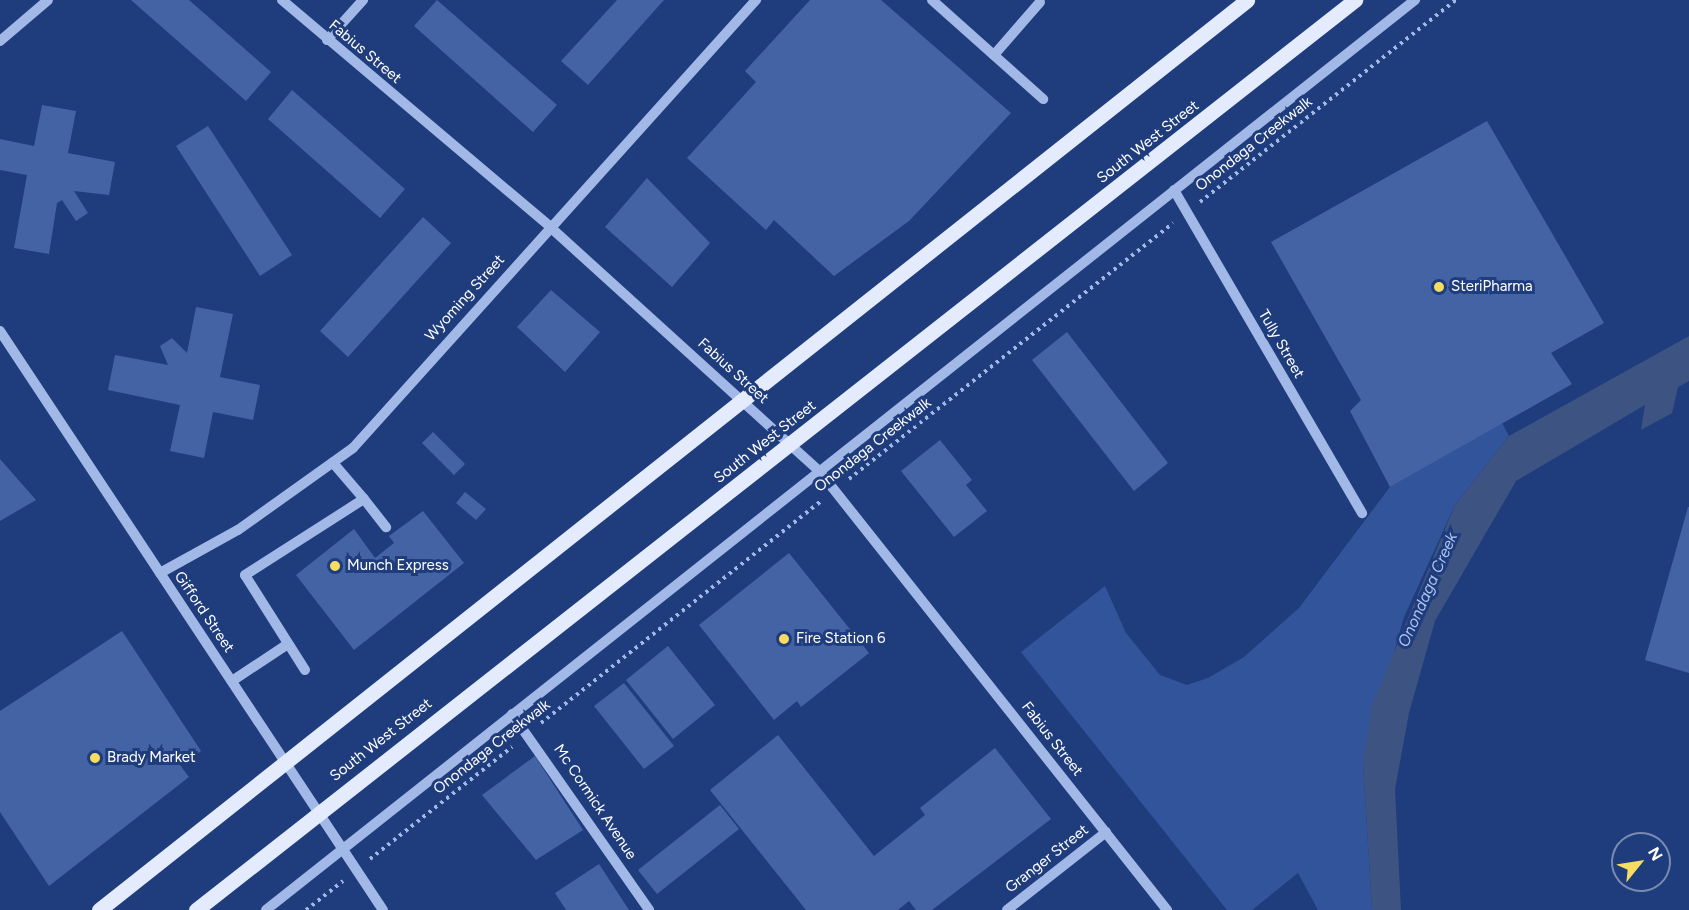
<!DOCTYPE html>
<style>
body{margin:0}
#map{position:relative;width:1689px;height:910px;overflow:hidden;background:#1f3d7d;font-family:Figtree,sans-serif}
div>[style]{position:absolute}
[style*='--x']{left:calc(var(--x)*1px);top:calc(var(--y)*1px);width:calc(var(--w)*1px);rotate:calc(var(--a)*1deg)}
.green>*{inset:0;background:#32549b}
.water>*{inset:0;background:#3d5382}
.building>*{inset:0;background:#4463a5}
.path>*{height:4px;margin-top:-2px;transform-origin:0;background:repeating-linear-gradient(90deg,#a2b9e7 0 3px,transparent 0 7.5px)}
.minor>*{height:10px;margin:-5px;padding:0 5px;transform-origin:5px;border-radius:5px;background:#a2b9e7}
.major>*{height:15px;margin:-7.5px;padding:0 7.5px;transform-origin:7.5px;border-radius:7.5px;background:#e4ebfd}
.dots>*{width:16px;height:16px;translate:-50% -50%;box-sizing:border-box;border:3px solid #1f3d7d;border-radius:50%}
span{translate:-50% -50%;white-space:nowrap;text-align:center;line-height:1.15;-webkit-text-stroke:6px #1f3d7d;paint-order:stroke}
.street-label{font-size:15px;color:#fff}
.poi-label{font-size:15px;color:#fff}
.left{translate:0 -50%;text-align:left}
.water-label{font-size:16px;color:#aec3ef;font-style:italic}
.north{position:absolute;left:1611px;top:832px;width:60px;height:60px;box-sizing:border-box;background:#1f3d7d;border:2px solid #798bb1;border-radius:50%;rotate:60deg;font-size:16px;font-weight:700;line-height:24px;text-align:center;color:#fff}
.north::after{content:'';display:block;margin:auto;width:21px;height:27px;background:#f5dd62;clip-path:polygon(50% 0,100% 100%,50% 72%,0 100%)}
</style>
<div id="map">
<div class="green">
<i style="clip-path:polygon(1502px 423px,1509px 436px,1455px 505px,1404px 617px,1363px 762px,1372px 910px,1318px 910px,1298px 873px,1252px 910px,1227px 910px,1021px 652px,1105px 586px,1126px 633px,1160px 675px,1187px 685px,1208px 678px,1244px 657px,1299px 608px,1390px 487px)"></i>
</div>
<div class="water">
<i style="clip-path:polygon(1689px 336px,1689px 381px,1678px 387px,1672px 413px,1641px 430px,1645px 405px,1516px 481px,1435px 621px,1409px 713px,1395px 789px,1401px 910px,1372px 910px,1363px 762px,1372px 705px,1455px 505px,1509px 436px)"></i>
</div>
<div class="building">
<i style="clip-path:polygon(131px 0,189px 0,271px 72px,246px 101px)"></i>
<i style="clip-path:polygon(437px 0,557px 105px,533px 132px,414px 26px)"></i>
<i style="clip-path:polygon(617px 0,664px 0,588px 85px,561px 61px)"></i>
<i style="clip-path:polygon(810px 0,881px 0,1011px 113px,909px 221px,834px 276px,774px 220px,766px 230px,687px 158px,756px 82px,745px 71px)"></i>
<i style="clip-path:polygon(292px 90px,405px 189px,380px 218px,268px 119px)"></i>
<i style="clip-path:polygon(42px 105px,76px 111px,68px 153px,115px 162px,109px 195px,74px 191px,88px 213px,76px 221px,62px 200px,57px 203px,49px 254px,14px 248px,27px 175px,0 170px,0 139px,34px 146px)"></i>
<i style="clip-path:polygon(1487px 121px,1604px 323px,1551px 353px,1572px 384px,1390px 487px,1350px 411px,1361px 400px,1271px 242px)"></i>
<i style="clip-path:polygon(208px 126px,292px 255px,260px 276px,176px 146px)"></i>
<i style="clip-path:polygon(647px 178px,710px 243px,672px 287px,605px 227px)"></i>
<i style="clip-path:polygon(423px 217px,451px 243px,348px 357px,320px 331px)"></i>
<i style="clip-path:polygon(551px 290px,600px 332px,565px 372px,517px 327px)"></i>
<i style="clip-path:polygon(196px 307px,233px 314px,220px 377px,260px 385px,253px 420px,213px 412px,204px 458px,170px 451px,180px 405px,108px 390px,115px 355px,168px 365px,160px 346px,172px 338px,187px 353px)"></i>
<i style="clip-path:polygon(1067px 332px,1168px 463px,1134px 491px,1032px 360px)"></i>
<i style="clip-path:polygon(433px 432px,465px 464px,454px 475px,422px 443px)"></i>
<i style="clip-path:polygon(940px 440px,972px 480px,966px 485px,987px 511px,954px 537px,901px 471px)"></i>
<i style="clip-path:polygon(0 459px,36px 500px,0 521px)"></i>
<i style="clip-path:polygon(465px 492px,486px 509px,476px 520px,456px 503px)"></i>
<i style="clip-path:polygon(1688px 507px,1689px 507px,1689px 673px,1645px 660px)"></i>
<i style="clip-path:polygon(423px 511px,464px 563px,354px 650px,296px 575px,354px 529px,375px 558px,394px 543px,389px 536px)"></i>
<i style="clip-path:polygon(789px 553px,869px 653px,801px 707px,797px 701px,774px 720px,699px 625px)"></i>
<i style="clip-path:polygon(122px 631px,201px 751px,180px 765px,189px 777px,49px 886px,0 812px,0 711px)"></i>
<i style="clip-path:polygon(668px 646px,715px 705px,673px 739px,626px 680px)"></i>
<i style="clip-path:polygon(624px 683px,674px 746px,644px 769px,594px 706px)"></i>
<i style="clip-path:polygon(778px 735px,874px 856px,925px 815px,920px 808px,995px 748px,1051px 819px,932px 910px,916px 910px,909px 901px,898px 910px,806px 910px,710px 790px)"></i>
<i style="clip-path:polygon(535px 756px,583px 830px,536px 860px,482px 795px)"></i>
<i style="clip-path:polygon(720px 805px,739px 829px,657px 894px,638px 870px)"></i>
<i style="clip-path:polygon(599px 864px,629px 910px,566px 910px,555px 893px)"></i>
</div>
<div class="path">
<i style="--x:1200;--y:202;--w:326;--a:-38.3"></i>
<i style="--x:849;--y:479;--w:413;--a:-38.3"></i>
<i style="--x:541;--y:723;--w:356;--a:-38.4"></i>
<i style="--x:370;--y:859;--w:181;--a:-38.3"></i>
<i style="--x:306;--y:910;--w:47;--a:-38.1"></i>
</div>
<div class="minor">
<i style="--x:282;--y:0;--w:350;--a:40.2"></i>
<i style="--x:549;--y:226;--w:366;--a:42.2"></i>
<i style="--x:820;--y:472;--w:559;--a:51.61"></i>
<i style="--x:932;--y:0;--w:149;--a:41.7"></i>
<i style="--x:327;--y:40;--w:54;--a:-48"></i>
<i style="--x:0;--y:41;--w:63;--a:-40.5"></i>
<i style="--x:994;--y:55;--w:70;--a:-49"></i>
<i style="--x:1174;--y:190;--w:374;--a:59.8"></i>
<i style="--x:0;--y:331;--w:694;--a:56.52"></i>
<i style="--x:364;--y:499;--w:36;--a:52"></i>
<i style="--x:160;--y:573;--w:89;--a:-28.9"></i>
<i style="--x:238;--y:530;--w:141;--a:-35.5"></i>
<i style="--x:353;--y:448;--w:603;--a:-48.03"></i>
<i style="--x:305;--y:670;--w:112;--a:-122.3"></i>
<i style="--x:245;--y:575;--w:141;--a:-32.6"></i>
<i style="--x:364;--y:499;--w:48;--a:-130.7"></i>
<i style="--x:232;--y:681;--w:67;--a:-33.5"></i>
<i style="--x:512;--y:714;--w:239;--a:55"></i>
<i style="--x:266;--y:910;--w:1466;--a:-38.38"></i>
<i style="--x:1007;--y:910;--w:126;--a:-38.2"></i>
</div>
<div class="major">
<i style="--x:99;--y:910;--w:1465;--a:-38.4"></i>
<i style="--x:196;--y:910;--w:1474;--a:-38.14"></i>
</div>
<div class="dots">
<i style="left:1439px;top:287px;background:#f5dd62"></i>
<i style="left:335px;top:566px;background:#f5dd62"></i>
<i style="left:784px;top:639px;background:#f5dd62"></i>
<i style="left:95px;top:758px;background:#f5dd62"></i>
</div>
<div class="street-label">
<span style="left:365px;top:52px;rotate:40deg">Fabius Street</span>
<span style="left:1148px;top:142px;rotate:-38deg">South West Street</span>
<span style="left:1254px;top:144px;rotate:-38deg">Onondaga Creekwalk</span>
<span style="left:465px;top:298px;rotate:-48deg">Wyoming Street</span>
<span style="left:1281px;top:344px;rotate:60deg">Tully Street</span>
<span style="left:733px;top:371px;rotate:42deg">Fabius Street</span>
<span style="left:765px;top:442px;rotate:-38deg">South West Street</span>
<span style="left:873px;top:445px;rotate:-38deg">Onondaga Creekwalk</span>
<span style="left:204px;top:612px;rotate:56deg">Gifford Street</span>
<span style="left:1052px;top:739px;rotate:52deg">Fabius Street</span>
<span style="left:381px;top:740px;rotate:-38deg">South West Street</span>
<span style="left:492px;top:747px;rotate:-38deg">Onondaga Creekwalk</span>
<span style="left:595px;top:802px;rotate:56deg">Mc Cormick Avenue</span>
<span style="left:1047px;top:859px;rotate:-38deg">Granger Street</span>
</div>
<div class="poi-label">
<span class="left" style="left:1451px;top:287px">SteriPharma</span>
<span class="left" style="left:347px;top:566px">Munch Express</span>
<span class="left" style="left:796px;top:639px">Fire Station 6</span>
<span class="left" style="left:107px;top:758px">Brady Market</span>
</div>
<div class="water-label">
<span style="left:1428px;top:590px;rotate:-66deg">Onondaga Creek</span>
</div>
<div class="north">N</div>
</div>
